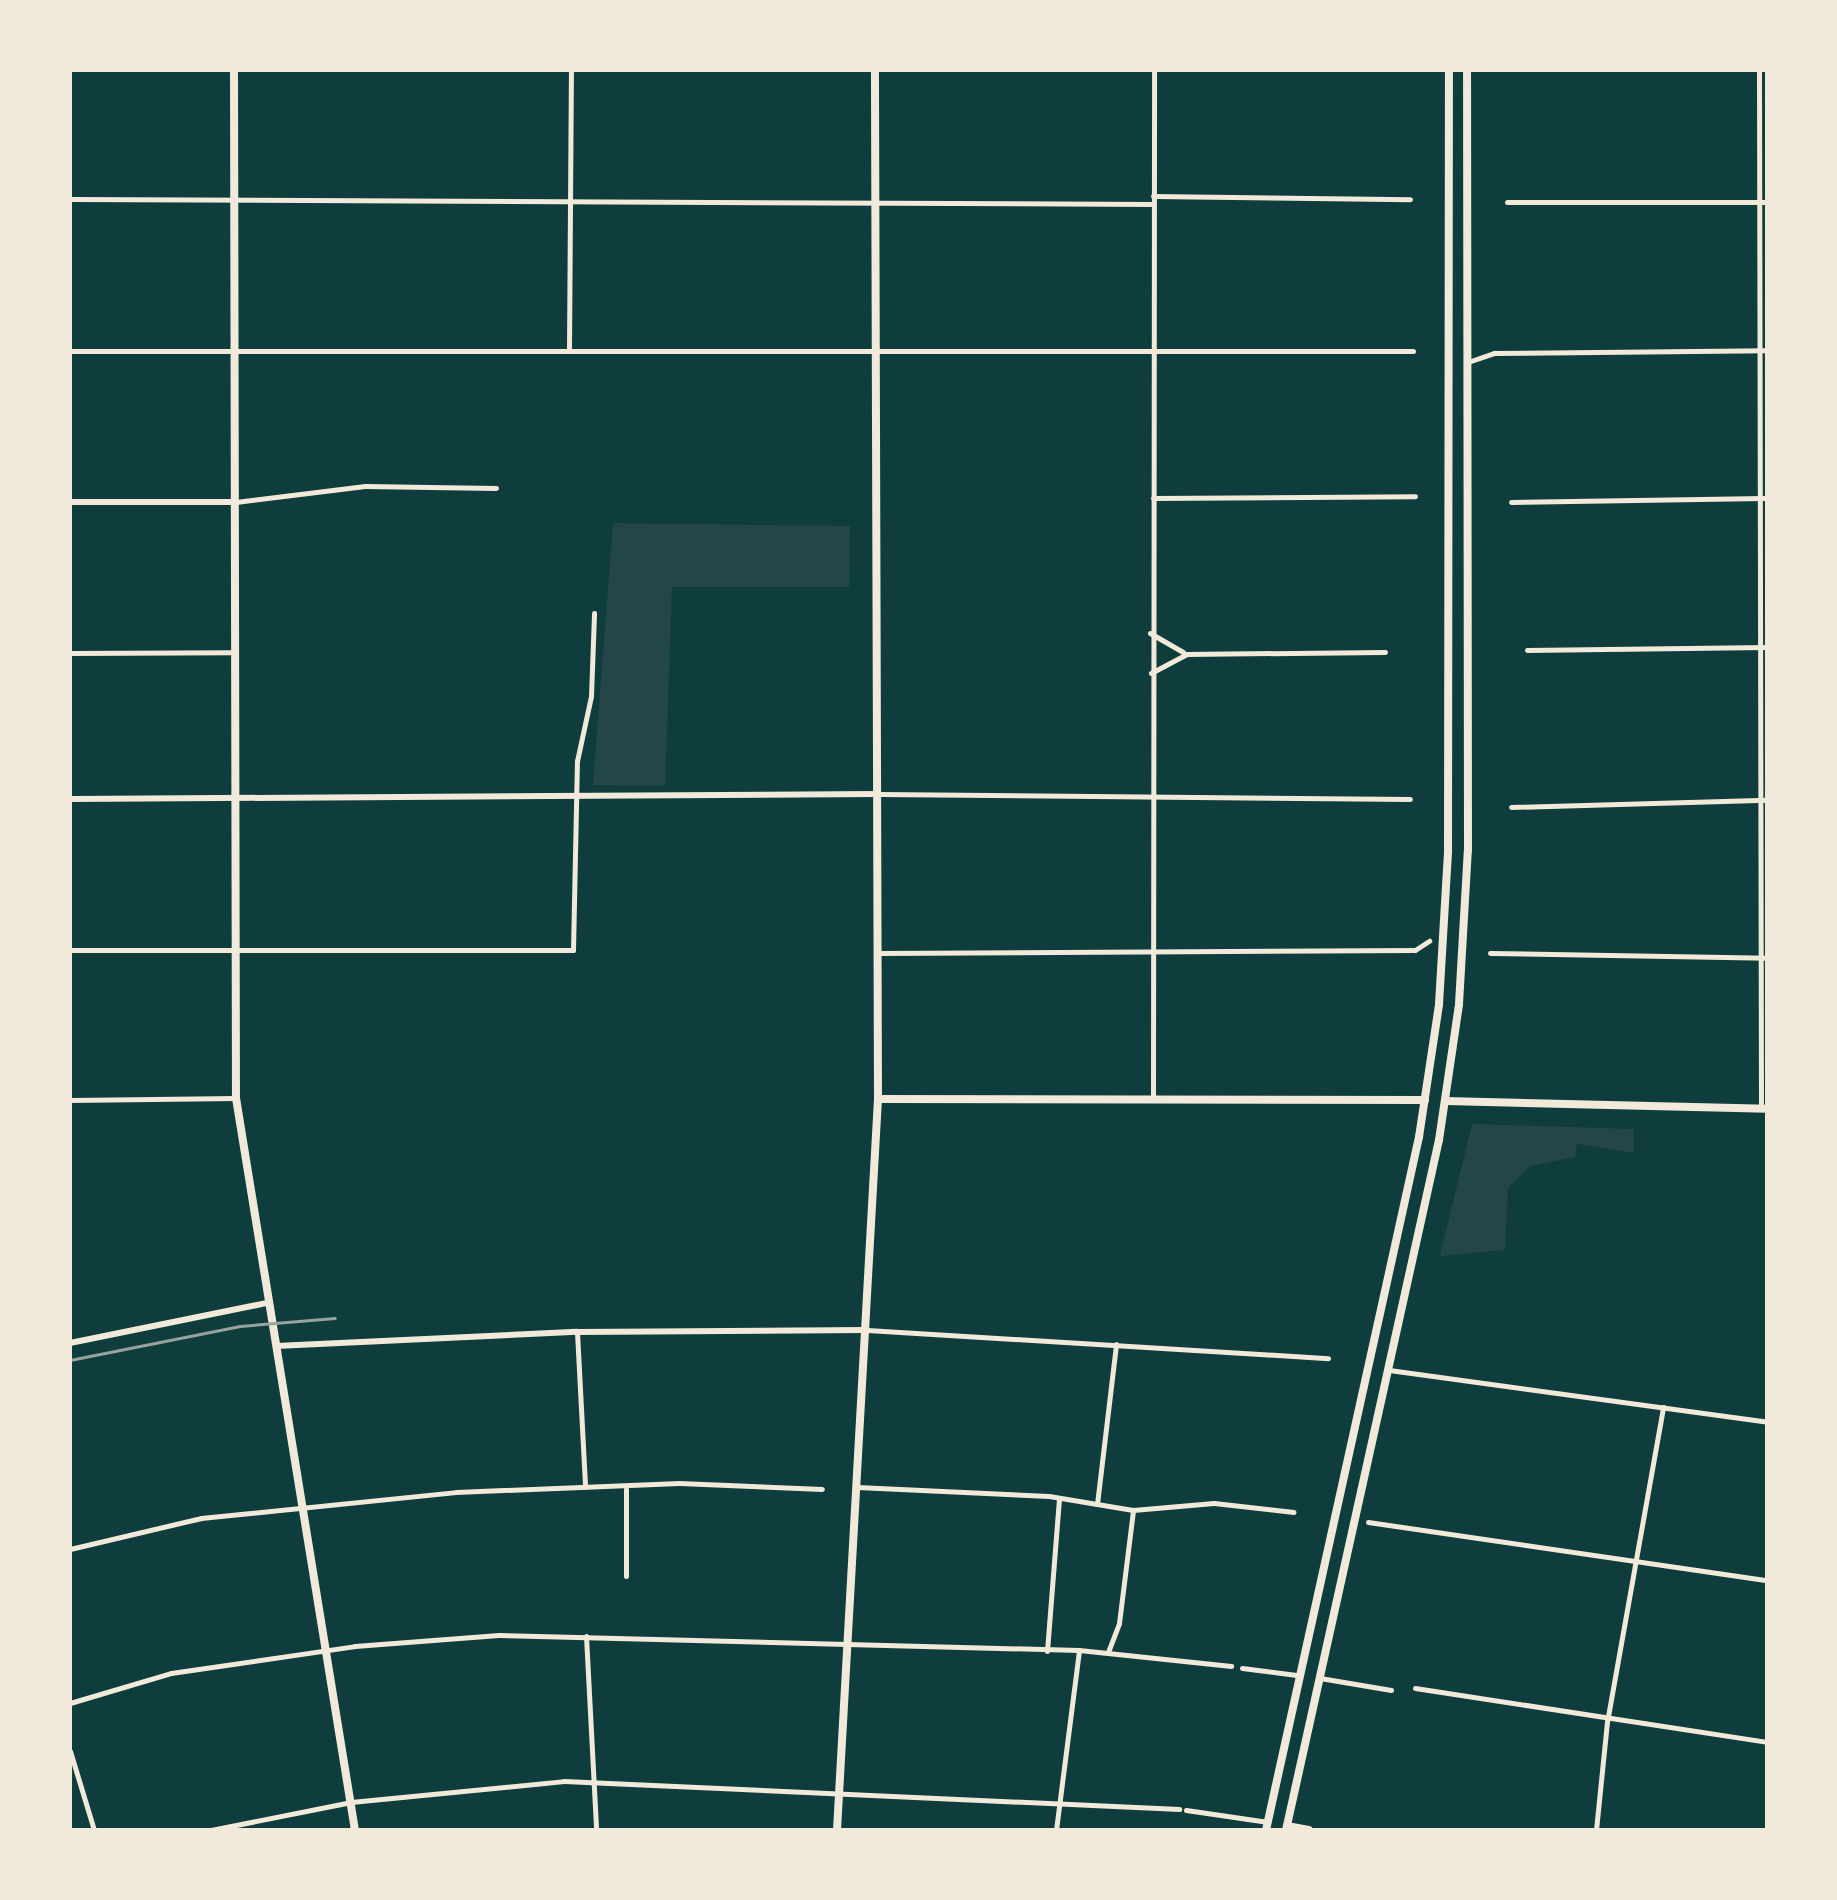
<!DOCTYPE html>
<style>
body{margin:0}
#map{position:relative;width:1837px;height:1900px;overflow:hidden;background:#0f3d3e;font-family:"Source Serif 4",serif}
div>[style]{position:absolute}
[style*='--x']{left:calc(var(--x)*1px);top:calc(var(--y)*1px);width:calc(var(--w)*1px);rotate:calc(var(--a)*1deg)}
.green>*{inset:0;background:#244646}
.minor>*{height:5px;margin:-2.5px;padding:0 2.5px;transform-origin:2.5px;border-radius:2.5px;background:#f1e9da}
.tertiary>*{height:6px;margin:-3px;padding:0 3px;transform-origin:3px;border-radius:3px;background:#f1e9da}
.secondary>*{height:8px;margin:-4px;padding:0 4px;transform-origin:4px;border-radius:4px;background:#f1e9da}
.primary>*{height:8px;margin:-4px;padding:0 4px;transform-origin:4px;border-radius:4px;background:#f1e9da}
.rail>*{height:2.5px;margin:-1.25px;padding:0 1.25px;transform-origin:1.25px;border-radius:1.25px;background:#97a49c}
span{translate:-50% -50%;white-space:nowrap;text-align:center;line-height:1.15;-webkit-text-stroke:8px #f1e9da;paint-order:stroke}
.frame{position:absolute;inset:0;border:72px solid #f1e9da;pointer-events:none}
</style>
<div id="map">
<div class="green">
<i style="clip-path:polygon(613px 523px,850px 526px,849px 587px,672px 587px,665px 786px,593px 785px)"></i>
<i style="clip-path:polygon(1472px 1124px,1634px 1129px,1634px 1153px,1577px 1144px,1575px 1157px,1530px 1166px,1508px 1188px,1505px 1250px,1440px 1256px)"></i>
</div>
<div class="minor">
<i style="--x:1759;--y:70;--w:1039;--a:89.89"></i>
<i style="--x:1153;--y:196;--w:257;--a:0.7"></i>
<i style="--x:70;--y:199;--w:1082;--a:0.26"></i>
<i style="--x:1507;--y:202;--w:260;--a:0"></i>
<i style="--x:569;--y:349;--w:279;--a:-89.6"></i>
<i style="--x:70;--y:351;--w:1343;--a:0"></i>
<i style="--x:1468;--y:362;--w:28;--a:-19"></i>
<i style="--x:1494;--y:353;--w:273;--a:-0.6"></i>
<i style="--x:1153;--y:498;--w:262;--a:-0.4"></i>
<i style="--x:236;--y:502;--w:130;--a:-7.1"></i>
<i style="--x:365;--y:486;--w:131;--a:0.9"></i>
<i style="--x:1511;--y:502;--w:253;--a:-0.9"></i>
<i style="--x:1150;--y:633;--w:38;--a:30"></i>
<i style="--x:1527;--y:650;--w:240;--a:-0.7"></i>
<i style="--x:70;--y:653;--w:164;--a:-0.3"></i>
<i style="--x:1151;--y:673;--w:40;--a:-28"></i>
<i style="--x:1186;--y:654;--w:199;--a:-0.6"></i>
<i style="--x:880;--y:794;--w:530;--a:0.54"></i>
<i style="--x:1511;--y:807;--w:256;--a:-1.6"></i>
<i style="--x:70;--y:950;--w:503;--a:0"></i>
<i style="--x:573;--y:950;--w:189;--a:-88.8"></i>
<i style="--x:577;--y:761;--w:66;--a:-77.8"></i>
<i style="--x:591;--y:696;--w:83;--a:-87.9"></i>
<i style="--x:880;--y:953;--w:535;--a:-0.32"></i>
<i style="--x:1415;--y:950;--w:17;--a:-33"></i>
<i style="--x:1490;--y:953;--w:277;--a:1"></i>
<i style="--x:70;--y:1100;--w:166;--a:-0.7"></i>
<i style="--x:1153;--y:1100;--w:1030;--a:-89.94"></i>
<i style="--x:867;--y:1330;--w:462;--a:3.5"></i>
<i style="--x:577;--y:1332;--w:155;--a:87"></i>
<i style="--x:1389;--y:1370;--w:382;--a:7.8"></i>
<i style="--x:857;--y:1487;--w:192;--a:2.7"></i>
<i style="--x:1049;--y:1496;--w:85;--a:9.5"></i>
<i style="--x:1133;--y:1510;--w:81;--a:-4.9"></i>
<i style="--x:1214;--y:1503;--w:80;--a:6.5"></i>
<i style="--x:1097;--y:1504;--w:161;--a:-83.2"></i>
<i style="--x:1368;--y:1522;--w:403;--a:8.3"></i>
<i style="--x:70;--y:1549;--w:135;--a:-13.3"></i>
<i style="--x:201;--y:1518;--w:256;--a:-5.8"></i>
<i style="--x:456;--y:1492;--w:223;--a:-2.3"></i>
<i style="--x:679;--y:1483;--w:143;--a:2.4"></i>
<i style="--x:626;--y:1576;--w:87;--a:-90"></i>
<i style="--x:586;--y:1636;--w:194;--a:87"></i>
<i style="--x:1047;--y:1651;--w:151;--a:-85.5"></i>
<i style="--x:1108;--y:1652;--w:31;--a:-69"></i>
<i style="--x:1119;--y:1623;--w:114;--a:-82.9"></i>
<i style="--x:1242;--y:1668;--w:55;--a:7.3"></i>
<i style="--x:1320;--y:1678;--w:72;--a:9.6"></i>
<i style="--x:1415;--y:1688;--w:356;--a:8.7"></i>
<i style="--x:70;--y:1703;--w:105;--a:-16.5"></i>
<i style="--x:171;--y:1673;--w:186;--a:-8.3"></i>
<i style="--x:355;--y:1646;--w:144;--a:-4.4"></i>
<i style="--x:499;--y:1635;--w:580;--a:1.48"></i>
<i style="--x:1079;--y:1650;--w:153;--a:6"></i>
<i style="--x:70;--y:1751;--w:83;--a:73.1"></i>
<i style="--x:1186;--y:1810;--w:83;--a:8.3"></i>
<i style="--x:211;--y:1830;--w:143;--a:-11.3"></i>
<i style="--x:351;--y:1802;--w:214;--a:-5.6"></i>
<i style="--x:564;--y:1781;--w:616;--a:2.61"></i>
<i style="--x:1056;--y:1830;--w:181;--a:-82.7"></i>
<i style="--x:1596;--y:1830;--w:109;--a:-84.2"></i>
<i style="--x:1607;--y:1722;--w:320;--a:-79.9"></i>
</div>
<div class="tertiary">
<i style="--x:70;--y:502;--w:166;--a:0"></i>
<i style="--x:70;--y:799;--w:808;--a:-0.35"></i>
<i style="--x:70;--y:1343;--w:200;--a:-11.5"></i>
<i style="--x:276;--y:1346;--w:301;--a:-2.7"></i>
<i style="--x:577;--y:1332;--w:290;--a:-0.4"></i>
</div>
<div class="secondary">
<i style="--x:234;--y:70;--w:1028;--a:89.89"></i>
<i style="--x:236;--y:1098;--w:742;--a:80.77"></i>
<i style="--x:878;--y:1099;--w:547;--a:0.1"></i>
<i style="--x:1446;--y:1101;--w:321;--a:1.4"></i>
<i style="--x:1287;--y:1826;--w:22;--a:10"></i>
<i style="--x:837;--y:1830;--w:732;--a:-86.79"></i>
<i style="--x:878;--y:1099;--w:1029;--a:-90.17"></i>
</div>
<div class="primary">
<i style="--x:1266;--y:1830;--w:710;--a:-77.55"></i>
<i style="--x:1419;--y:1137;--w:134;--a:-81.4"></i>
<i style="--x:1439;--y:1004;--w:153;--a:-86.6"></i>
<i style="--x:1448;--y:851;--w:781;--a:-89.93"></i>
<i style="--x:1286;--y:1830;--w:707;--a:-77.5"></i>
<i style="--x:1439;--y:1140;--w:137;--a:-81.6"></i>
<i style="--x:1459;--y:1004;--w:154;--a:-86.7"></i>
<i style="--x:1468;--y:850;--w:780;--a:-90.07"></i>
</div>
<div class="rail">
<i style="--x:70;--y:1360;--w:173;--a:-11.3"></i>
<i style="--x:240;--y:1326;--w:95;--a:-4.8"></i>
</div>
<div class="frame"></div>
</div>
